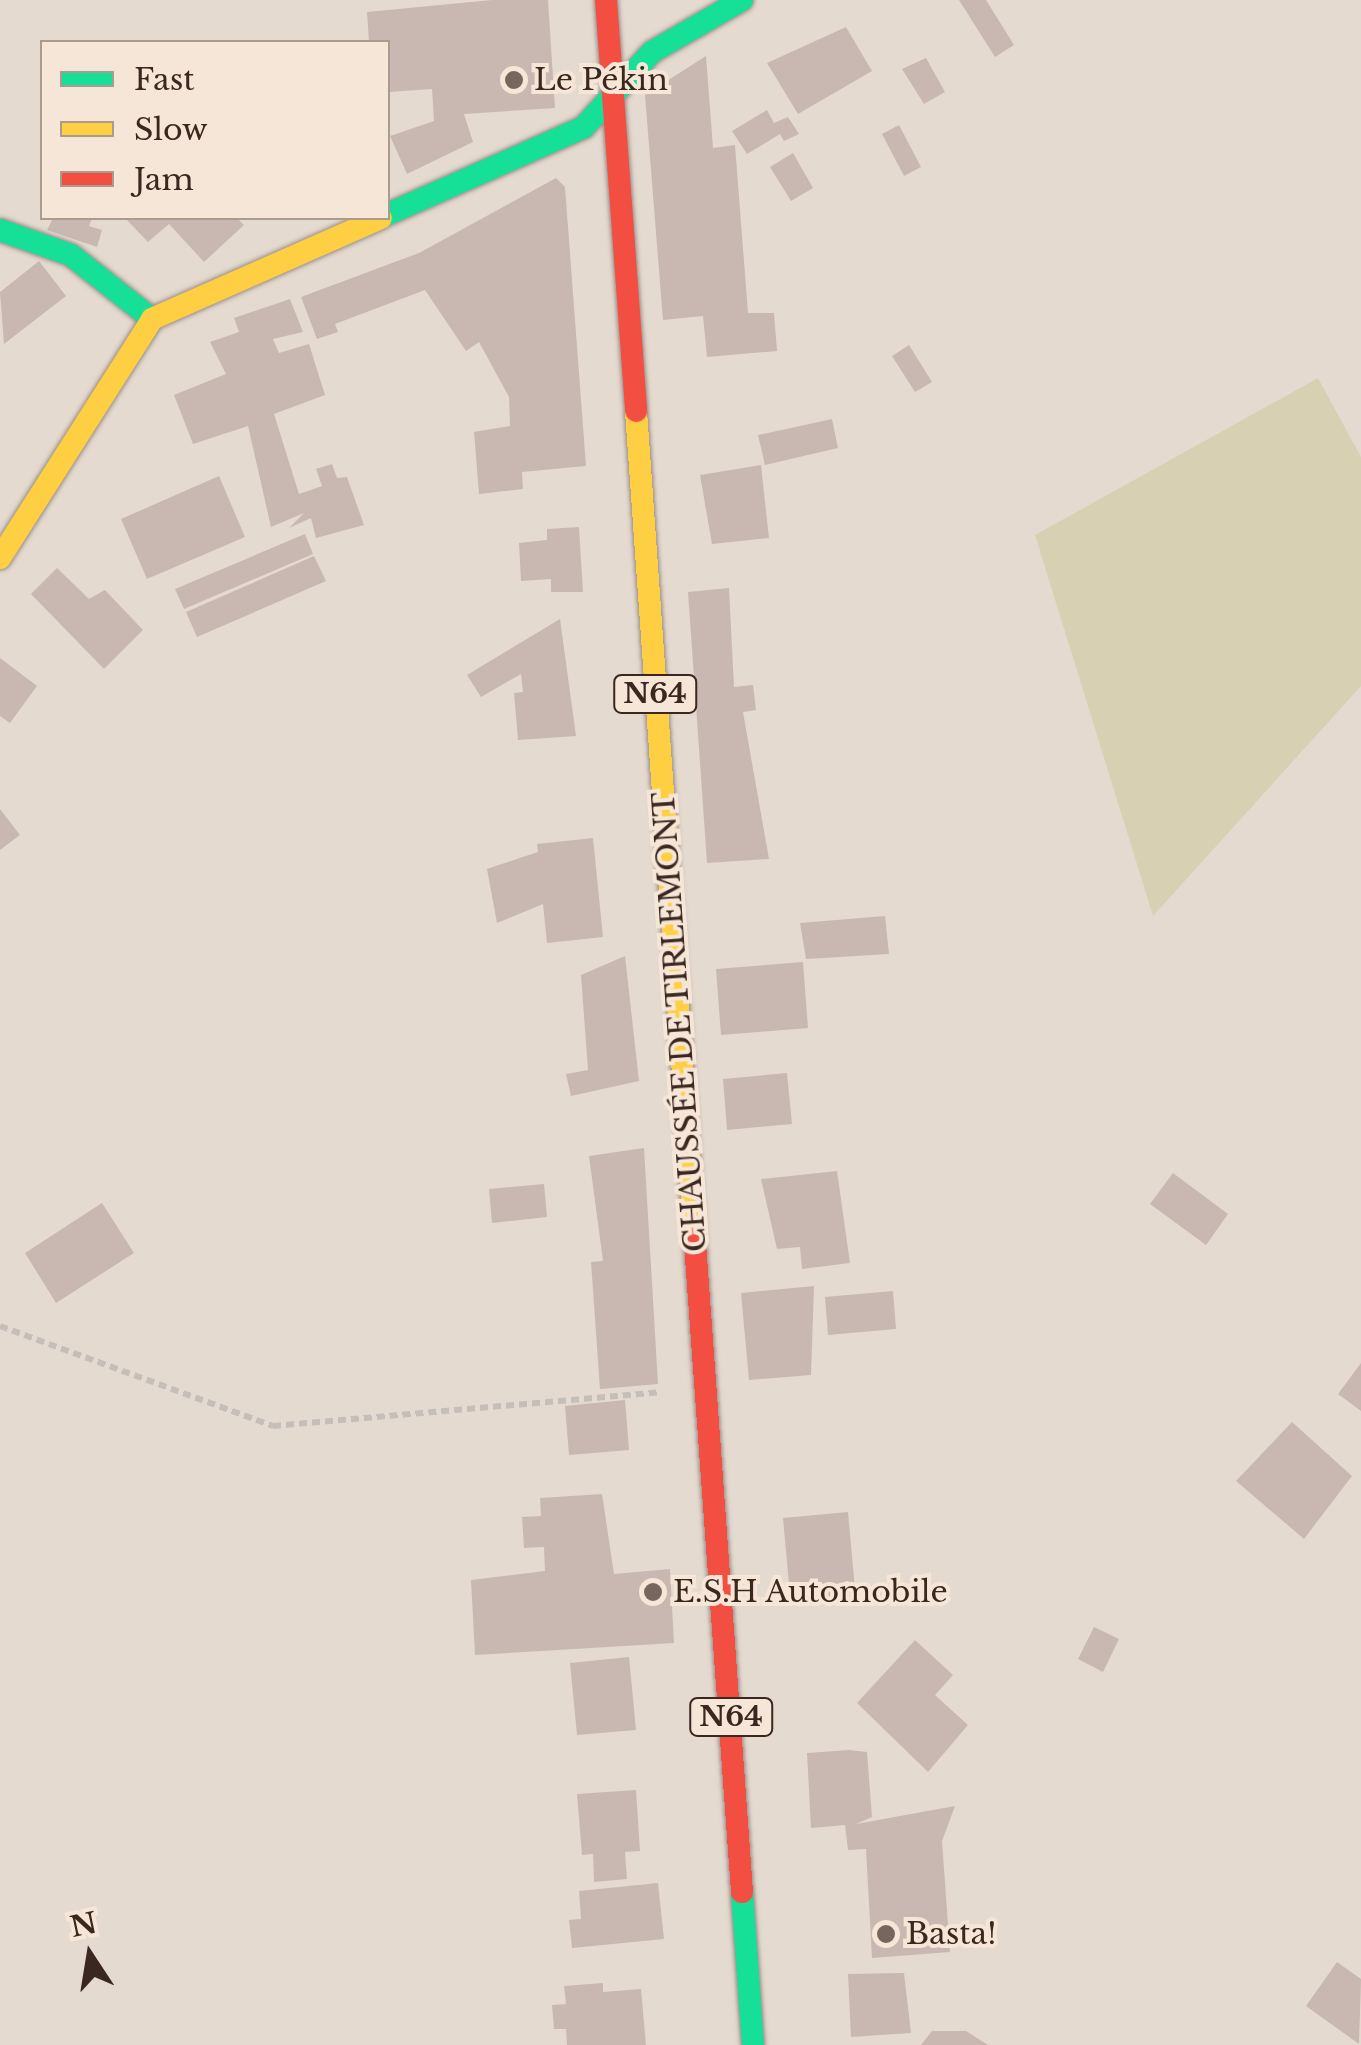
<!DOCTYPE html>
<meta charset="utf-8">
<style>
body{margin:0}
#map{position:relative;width:1361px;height:2045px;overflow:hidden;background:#e5dad0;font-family:"Libre Baskerville",serif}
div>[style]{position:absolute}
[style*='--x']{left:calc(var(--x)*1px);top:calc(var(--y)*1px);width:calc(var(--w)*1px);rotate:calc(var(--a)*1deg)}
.green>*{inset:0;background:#d8d0b3}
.building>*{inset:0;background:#c9b8b1}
.path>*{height:6px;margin-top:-3px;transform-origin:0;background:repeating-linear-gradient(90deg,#c6beb8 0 8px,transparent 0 13px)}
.roads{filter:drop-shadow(0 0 2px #9a8f88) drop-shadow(0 0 2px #9a8f88)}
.fast>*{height:22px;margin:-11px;padding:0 11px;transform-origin:11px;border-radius:11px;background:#16e098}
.slow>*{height:22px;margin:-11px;padding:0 11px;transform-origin:11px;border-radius:11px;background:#ffcf43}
.jam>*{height:22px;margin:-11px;padding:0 11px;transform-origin:11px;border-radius:11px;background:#f24e42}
.dots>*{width:28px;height:28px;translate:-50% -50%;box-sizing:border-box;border:5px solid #f6e6d7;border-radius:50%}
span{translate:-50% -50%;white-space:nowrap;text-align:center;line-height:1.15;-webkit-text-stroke:8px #f6e6d7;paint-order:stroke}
.shield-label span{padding:2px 8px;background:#f6e6d7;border:2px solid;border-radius:8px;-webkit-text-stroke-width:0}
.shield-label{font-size:28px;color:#3a2720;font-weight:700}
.poi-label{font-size:30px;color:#3a2720}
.left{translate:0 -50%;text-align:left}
.street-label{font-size:30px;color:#3a2720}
.legend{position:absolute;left:40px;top:40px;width:350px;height:180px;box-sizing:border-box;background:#f6e6d7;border:2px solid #ab9a8e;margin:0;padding:12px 18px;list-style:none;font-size:30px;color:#3a2720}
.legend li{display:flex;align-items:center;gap:20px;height:50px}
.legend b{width:50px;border:2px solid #ab9a8e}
.north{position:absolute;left:40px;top:1905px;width:100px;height:100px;-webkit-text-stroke:8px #f6e6d7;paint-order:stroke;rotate:348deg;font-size:28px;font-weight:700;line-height:40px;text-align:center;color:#3a2720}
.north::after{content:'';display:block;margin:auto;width:35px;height:45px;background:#3a2720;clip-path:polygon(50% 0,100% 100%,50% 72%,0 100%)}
</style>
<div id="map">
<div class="green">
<i style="clip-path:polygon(1318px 378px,1361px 457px,1361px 686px,1153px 916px,1035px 535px)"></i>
</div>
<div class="building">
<i style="clip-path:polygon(492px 0,548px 0,555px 108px,464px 114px,473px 142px,407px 174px,390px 136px,434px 121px,432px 89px,389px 92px,388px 42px,369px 42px,367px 12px)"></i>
<i style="clip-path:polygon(959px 0,986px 0,1014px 45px,995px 57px)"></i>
<i style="clip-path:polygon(846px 27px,872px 71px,798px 114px,767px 63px)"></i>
<i style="clip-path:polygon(706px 56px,713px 148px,735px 145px,748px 313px,774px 313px,777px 351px,707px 357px,703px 316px,663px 320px,645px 95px)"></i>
<i style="clip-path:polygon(926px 58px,945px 92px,924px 104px,902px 69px)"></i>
<i style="clip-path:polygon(767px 110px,774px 123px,788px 117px,799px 134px,784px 141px,780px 134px,747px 154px,732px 131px)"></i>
<i style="clip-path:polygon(899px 125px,921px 167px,904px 176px,882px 134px)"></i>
<i style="clip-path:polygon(793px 153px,813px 188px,791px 201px,770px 167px)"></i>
<i style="clip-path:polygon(556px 178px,565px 187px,586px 466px,522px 472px,523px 489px,479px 494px,474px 432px,510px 426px,509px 397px,479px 342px,466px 351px,425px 290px,335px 324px,338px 332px,317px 339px,301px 297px,419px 253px)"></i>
<i style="clip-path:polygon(53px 218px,92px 218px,89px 226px,102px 230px,97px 247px,47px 230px)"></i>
<i style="clip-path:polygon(125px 218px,237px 218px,244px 225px,204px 262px,169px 224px,148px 242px)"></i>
<i style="clip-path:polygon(39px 261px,66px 296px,4px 344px,0 292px)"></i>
<i style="clip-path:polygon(290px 299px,303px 332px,273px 339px,279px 353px,309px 344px,325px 395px,274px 414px,299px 494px,322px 486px,316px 469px,332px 464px,337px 478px,347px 477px,364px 525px,316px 538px,311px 518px,289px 528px,304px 513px,271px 527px,248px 426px,193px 444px,174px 395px,226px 374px,210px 342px,239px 332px,234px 318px)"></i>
<i style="clip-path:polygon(909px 345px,932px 382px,915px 392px,892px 356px)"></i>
<i style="clip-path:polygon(832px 419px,838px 448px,765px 465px,758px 435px)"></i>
<i style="clip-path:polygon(761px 465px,769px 538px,712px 544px,700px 475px)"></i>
<i style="clip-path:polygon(219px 476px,245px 537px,147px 579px,121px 519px)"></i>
<i style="clip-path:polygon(579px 527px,583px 592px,551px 592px,551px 579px,521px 581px,519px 543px,547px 540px,547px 529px)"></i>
<i style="clip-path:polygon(305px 534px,313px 554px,184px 609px,175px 589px)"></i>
<i style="clip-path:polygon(314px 556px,326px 581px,197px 637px,186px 612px)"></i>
<i style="clip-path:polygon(57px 568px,89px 599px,105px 590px,143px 630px,104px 669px,31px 594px)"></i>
<i style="clip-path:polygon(729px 588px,734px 687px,753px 685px,756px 710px,743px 712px,769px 859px,707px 863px,688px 592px)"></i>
<i style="clip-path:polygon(560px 619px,576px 736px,518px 740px,514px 693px,523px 692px,521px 674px,481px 697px,467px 675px)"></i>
<i style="clip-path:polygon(0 658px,37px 686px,10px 723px,0 716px)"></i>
<i style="clip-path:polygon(0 809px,20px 835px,0 850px)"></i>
<i style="clip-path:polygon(593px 838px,603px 937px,547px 943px,543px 904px,497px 923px,487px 869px,538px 852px,537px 844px)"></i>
<i style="clip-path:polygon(885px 916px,889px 954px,806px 959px,800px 923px)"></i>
<i style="clip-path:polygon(625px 956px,639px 1081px,571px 1096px,566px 1074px,588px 1070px,581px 975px)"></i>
<i style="clip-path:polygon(803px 962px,808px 1028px,721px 1035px,716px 969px)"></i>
<i style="clip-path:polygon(787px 1073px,792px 1124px,727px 1130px,723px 1079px)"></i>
<i style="clip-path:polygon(644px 1148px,658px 1384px,600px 1389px,591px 1262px,603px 1261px,589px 1156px)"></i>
<i style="clip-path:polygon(837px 1171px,850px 1263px,802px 1269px,800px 1247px,777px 1249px,761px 1179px)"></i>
<i style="clip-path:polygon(1173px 1173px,1228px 1214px,1206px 1245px,1150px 1204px)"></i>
<i style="clip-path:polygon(544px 1184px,547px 1217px,492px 1223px,489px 1189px)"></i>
<i style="clip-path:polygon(102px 1203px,134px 1253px,56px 1303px,25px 1253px)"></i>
<i style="clip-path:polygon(814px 1286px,811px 1375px,749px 1380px,741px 1293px)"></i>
<i style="clip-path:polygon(893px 1291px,896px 1329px,828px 1335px,825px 1297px)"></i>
<i style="clip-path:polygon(1361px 1363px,1361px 1411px,1338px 1394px)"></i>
<i style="clip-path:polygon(625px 1400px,629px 1450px,569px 1455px,565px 1406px)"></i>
<i style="clip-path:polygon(1292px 1422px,1352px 1476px,1304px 1539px,1236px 1481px)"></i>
<i style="clip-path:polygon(602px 1494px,614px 1574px,670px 1569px,674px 1643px,475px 1655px,471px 1580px,545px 1571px,544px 1547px,524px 1548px,522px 1517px,541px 1516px,540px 1498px)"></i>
<i style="clip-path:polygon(848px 1512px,856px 1600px,791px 1606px,783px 1518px)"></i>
<i style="clip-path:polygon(1094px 1627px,1119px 1639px,1103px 1672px,1078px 1659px)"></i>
<i style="clip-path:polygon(915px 1640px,953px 1675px,935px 1695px,968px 1725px,928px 1772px,857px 1703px)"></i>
<i style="clip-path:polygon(629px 1657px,636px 1730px,577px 1735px,570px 1663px)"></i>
<i style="clip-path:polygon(849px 1750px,867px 1752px,872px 1817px,856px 1824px,955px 1806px,942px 1841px,950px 1952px,872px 1958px,866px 1849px,848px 1850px,845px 1825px,811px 1828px,807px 1753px)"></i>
<i style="clip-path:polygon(636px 1790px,640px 1851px,625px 1852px,627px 1879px,594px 1882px,593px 1854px,582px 1855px,577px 1794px)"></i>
<i style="clip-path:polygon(658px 1883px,664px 1939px,572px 1948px,569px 1920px,581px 1919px,579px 1891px)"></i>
<i style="clip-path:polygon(1337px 1962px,1361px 1979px,1359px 2044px,1306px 2006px)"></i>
<i style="clip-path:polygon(904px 1973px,911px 2033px,851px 2037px,848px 1974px)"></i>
<i style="clip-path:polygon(603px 1983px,603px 1992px,641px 1989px,646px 2045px,567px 2045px,566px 2029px,554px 2029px,552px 2005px,566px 2004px,564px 1986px)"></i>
<i style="clip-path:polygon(932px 2031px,966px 2031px,988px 2045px,921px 2045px)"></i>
</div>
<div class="path">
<i style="--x:0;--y:1326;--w:291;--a:20.1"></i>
<i style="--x:273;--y:1426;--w:388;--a:-5"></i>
</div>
<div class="roads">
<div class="fast">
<i style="--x:388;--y:214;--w:214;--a:-23.9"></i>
<i style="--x:584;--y:127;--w:101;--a:-47.8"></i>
<i style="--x:652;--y:52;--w:104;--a:-30"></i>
<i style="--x:0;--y:230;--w:75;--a:19.4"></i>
<i style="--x:71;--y:255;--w:103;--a:38.3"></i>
<i style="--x:742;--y:1892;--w:153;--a:85.9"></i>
</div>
<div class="slow">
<i style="--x:636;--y:411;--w:821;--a:85.95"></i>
<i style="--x:0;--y:558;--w:283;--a:-57.5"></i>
<i style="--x:152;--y:319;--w:250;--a:-23.8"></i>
</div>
<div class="jam">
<i style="--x:606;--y:0;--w:412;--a:85.8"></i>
<i style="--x:694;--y:1230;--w:664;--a:85.85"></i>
</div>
</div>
<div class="dots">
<i style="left:514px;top:80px;background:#76665e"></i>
<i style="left:653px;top:1592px;background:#76665e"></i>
<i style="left:886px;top:1934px;background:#76665e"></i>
</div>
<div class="shield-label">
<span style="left:655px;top:694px">N64</span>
<span style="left:731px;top:1717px">N64</span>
</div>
<div class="poi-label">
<span class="left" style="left:534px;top:80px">Le Pékin</span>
<span class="left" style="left:673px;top:1592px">E.S.H Automobile</span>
<span class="left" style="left:906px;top:1934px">Basta!</span>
</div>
<div class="street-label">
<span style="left:680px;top:1022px;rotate:-94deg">CHAUSSÉE DE TIRLEMONT</span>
</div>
<ul class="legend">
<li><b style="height:12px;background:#16e098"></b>Fast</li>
<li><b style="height:12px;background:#ffcf43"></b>Slow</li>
<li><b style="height:12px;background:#f24e42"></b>Jam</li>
</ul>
<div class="north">N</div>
</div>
